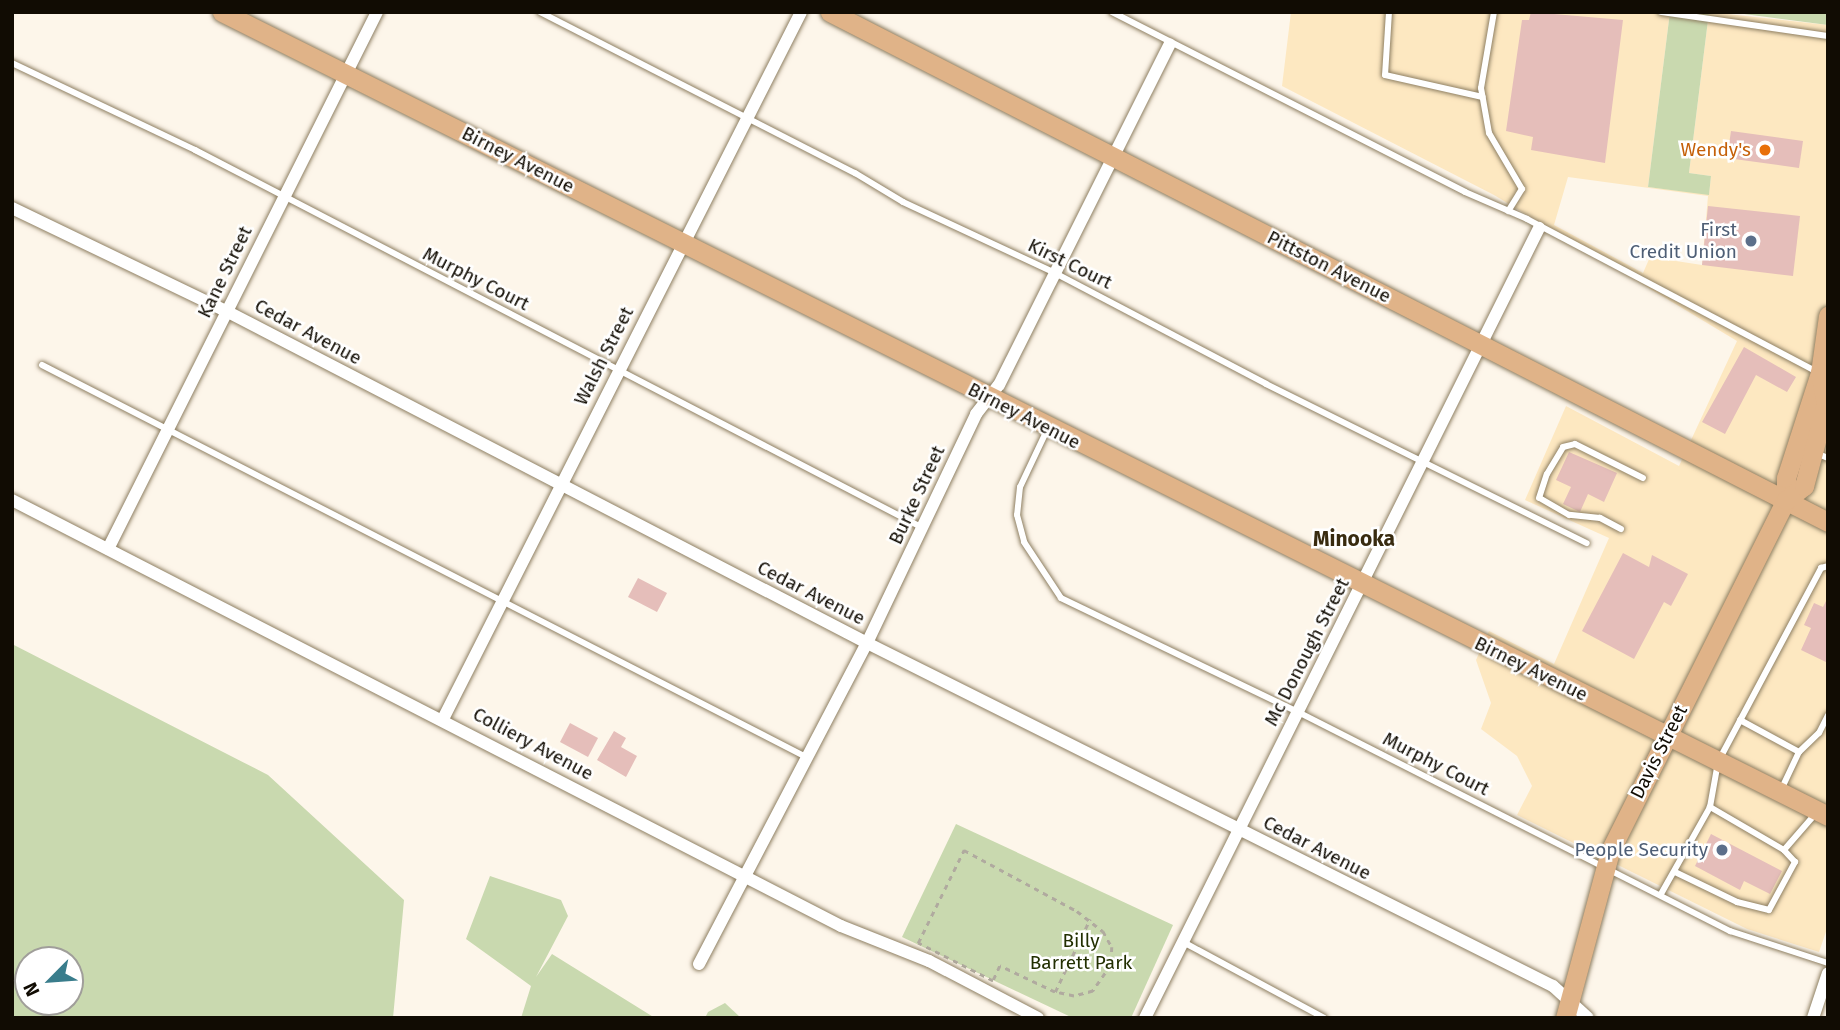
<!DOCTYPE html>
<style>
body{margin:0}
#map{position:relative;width:1840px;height:1030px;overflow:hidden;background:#fdf6ea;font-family:"Fira Sans",sans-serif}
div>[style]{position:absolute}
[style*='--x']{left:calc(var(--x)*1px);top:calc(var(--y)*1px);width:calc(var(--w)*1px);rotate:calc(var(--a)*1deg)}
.built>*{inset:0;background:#fde8c1}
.green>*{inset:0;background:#c9d9af}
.building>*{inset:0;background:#e5beba}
.path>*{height:2.5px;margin-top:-1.25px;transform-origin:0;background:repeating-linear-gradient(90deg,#b0aa9f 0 5px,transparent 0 10px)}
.roads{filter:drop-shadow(0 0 2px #8e7f62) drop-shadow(0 0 2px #8e7f62)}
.service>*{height:6px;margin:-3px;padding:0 3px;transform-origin:3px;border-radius:3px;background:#fff}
.minor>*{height:12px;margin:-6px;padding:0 6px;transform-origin:6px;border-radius:6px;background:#fff}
.primary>*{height:19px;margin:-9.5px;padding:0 9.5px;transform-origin:9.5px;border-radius:9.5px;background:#e0b388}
.dots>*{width:19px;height:19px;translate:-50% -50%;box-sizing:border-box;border:4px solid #fff;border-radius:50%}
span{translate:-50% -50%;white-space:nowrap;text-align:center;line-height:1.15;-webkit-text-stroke:5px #fff;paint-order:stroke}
.food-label{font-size:19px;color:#c56008}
.right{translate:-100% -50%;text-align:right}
.street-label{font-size:19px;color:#110c03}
.service-label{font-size:19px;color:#4e5e75}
.park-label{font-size:19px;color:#222f01}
.neighbourhood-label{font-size:21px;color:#382b10;font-weight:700}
.frame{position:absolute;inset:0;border:14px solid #110c03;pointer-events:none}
.north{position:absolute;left:14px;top:946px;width:70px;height:70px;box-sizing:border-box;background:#fff;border:2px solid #a09e9a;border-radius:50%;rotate:245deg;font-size:19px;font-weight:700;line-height:28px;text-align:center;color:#110c03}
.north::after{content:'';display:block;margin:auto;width:24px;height:32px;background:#397d8c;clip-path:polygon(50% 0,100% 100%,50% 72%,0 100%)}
</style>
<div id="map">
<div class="built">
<i style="clip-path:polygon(evenodd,1291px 12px,1670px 12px,1648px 187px,1709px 194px,1711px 176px,1689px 173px,1709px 12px,1828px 25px,1828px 926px,1819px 952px,1747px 929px,1517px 815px,1532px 786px,1517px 756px,1481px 729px,1491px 703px,1476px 660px,1489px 631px,1554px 664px,1609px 538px,1525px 500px,1566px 406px,1679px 466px,1737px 341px,1494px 195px,1282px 86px,1291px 12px,1568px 177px,1708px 196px,1702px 265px,1650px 257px,1643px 273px,1554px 225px,1568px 177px)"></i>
</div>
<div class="green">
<i style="clip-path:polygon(1670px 12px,1709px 12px,1689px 173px,1711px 176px,1709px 195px,1648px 187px)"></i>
<i style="clip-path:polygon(1729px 12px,1828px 12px,1828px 25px)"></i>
<i style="clip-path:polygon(evenodd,12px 644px,268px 775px,404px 900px,393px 1018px,12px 1018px,12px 644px,70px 960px,70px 1002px,28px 1002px,28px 960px,70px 960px)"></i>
<i style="clip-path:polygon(956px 824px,1173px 925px,1131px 1018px,1073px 1018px,902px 937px)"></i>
<i style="clip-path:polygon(490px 876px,561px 900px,568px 916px,536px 977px,552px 954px,655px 1018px,521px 1018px,531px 986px,466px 939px)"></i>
<i style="clip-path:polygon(725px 1003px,741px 1018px,705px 1018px,708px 1012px)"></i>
</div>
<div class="building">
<i style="clip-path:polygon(1531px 12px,1623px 20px,1605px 163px,1531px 150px,1533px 137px,1506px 131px,1522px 20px,1529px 20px)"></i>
<i style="clip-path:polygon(1731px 131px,1803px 141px,1799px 168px,1727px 158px)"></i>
<i style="clip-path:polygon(1708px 206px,1800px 216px,1793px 276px,1702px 265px)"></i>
<i style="clip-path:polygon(1744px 347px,1796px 377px,1787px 392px,1756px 375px,1725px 434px,1702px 422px)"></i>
<i style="clip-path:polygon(1569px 452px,1617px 473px,1604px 502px,1588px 494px,1580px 512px,1563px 504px,1571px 487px,1556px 480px)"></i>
<i style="clip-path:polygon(1623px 553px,1649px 567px,1652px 555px,1688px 574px,1671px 606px,1664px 602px,1634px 659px,1582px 631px)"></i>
<i style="clip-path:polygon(638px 578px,667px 593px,657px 612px,628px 597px)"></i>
<i style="clip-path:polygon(1828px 597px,1828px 663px,1801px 650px,1811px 628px,1804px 625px,1814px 603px,1823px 607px)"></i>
<i style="clip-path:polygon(570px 723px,598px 738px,588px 757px,560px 742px)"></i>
<i style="clip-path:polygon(614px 731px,626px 738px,621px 747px,637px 756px,626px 777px,597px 760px)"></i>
<i style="clip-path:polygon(1711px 834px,1782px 871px,1770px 894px,1744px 881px,1740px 890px,1695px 866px)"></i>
</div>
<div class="path">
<i style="--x:964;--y:850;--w:128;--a:28.4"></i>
<i style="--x:1077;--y:911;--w:33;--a:38"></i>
<i style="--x:1103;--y:931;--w:18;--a:61"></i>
<i style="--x:1112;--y:947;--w:18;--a:93"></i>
<i style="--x:1111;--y:965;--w:32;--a:125"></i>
<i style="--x:1093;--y:991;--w:20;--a:165"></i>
<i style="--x:1074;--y:996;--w:19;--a:-168"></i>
<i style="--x:1055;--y:992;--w:61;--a:-154.7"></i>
<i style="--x:1000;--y:966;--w:17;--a:115"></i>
<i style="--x:993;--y:981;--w:84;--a:-153.1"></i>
<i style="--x:918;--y:943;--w:104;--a:-63.7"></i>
<i style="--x:1055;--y:992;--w:81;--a:-64.4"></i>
</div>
<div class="roads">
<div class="service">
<i style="--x:540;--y:12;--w:354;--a:27.1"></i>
<i style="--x:855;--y:173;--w:56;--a:31.1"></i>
<i style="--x:903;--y:202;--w:168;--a:25"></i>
<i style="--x:1055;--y:273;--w:238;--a:27.7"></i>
<i style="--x:1266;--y:384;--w:358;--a:26.4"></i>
<i style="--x:1112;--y:12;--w:396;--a:27"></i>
<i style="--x:1465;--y:192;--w:68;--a:23.5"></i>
<i style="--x:1527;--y:219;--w:326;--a:27.8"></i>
<i style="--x:1389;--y:12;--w:63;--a:93.6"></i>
<i style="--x:1385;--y:75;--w:100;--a:12.7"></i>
<i style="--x:1494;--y:12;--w:77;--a:99.7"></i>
<i style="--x:1481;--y:88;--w:46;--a:79.9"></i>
<i style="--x:1489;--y:133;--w:65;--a:59.5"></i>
<i style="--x:1522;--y:189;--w:26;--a:122"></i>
<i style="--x:1661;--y:12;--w:169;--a:8.2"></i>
<i style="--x:12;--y:63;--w:203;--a:25.4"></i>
<i style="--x:195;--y:150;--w:820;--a:27.44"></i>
<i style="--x:42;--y:365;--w:859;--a:27.16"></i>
<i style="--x:1047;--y:430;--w:63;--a:115.3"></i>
<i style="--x:1020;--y:487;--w:28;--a:96"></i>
<i style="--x:1017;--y:515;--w:28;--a:75"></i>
<i style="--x:1024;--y:542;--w:67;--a:56.5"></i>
<i style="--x:1061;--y:598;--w:261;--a:25.7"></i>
<i style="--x:1296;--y:711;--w:487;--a:26.9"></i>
<i style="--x:1730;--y:931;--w:103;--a:18.1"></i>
<i style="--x:1816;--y:453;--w:13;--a:23"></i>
<i style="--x:1621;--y:529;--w:24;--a:-152"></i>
<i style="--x:1600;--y:518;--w:31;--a:-174"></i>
<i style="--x:1569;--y:515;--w:34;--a:-150"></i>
<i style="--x:1539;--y:498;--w:25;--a:-72"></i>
<i style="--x:1547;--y:474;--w:31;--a:-59"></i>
<i style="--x:1563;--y:447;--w:12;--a:-14"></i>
<i style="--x:1575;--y:444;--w:76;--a:26.6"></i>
<i style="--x:1740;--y:720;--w:67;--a:28.5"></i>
<i style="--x:1781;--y:790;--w:42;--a:-64.7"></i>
<i style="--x:1799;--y:752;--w:28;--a:-44"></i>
<i style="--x:1819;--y:733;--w:20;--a:-63"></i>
<i style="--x:1784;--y:850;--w:50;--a:-49"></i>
<i style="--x:1675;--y:872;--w:69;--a:25.8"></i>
<i style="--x:1737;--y:902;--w:33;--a:14"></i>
<i style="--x:1769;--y:910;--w:55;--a:-61.6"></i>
<i style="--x:1795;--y:862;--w:16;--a:-133"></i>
<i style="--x:1784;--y:850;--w:86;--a:-149.8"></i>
<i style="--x:1661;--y:894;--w:100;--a:-60.6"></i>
<i style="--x:1710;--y:807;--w:46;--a:-79.9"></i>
<i style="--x:1718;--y:762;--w:220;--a:-62"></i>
<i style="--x:1821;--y:568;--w:7;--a:-16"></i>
<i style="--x:1185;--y:943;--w:158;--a:28.3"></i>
</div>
<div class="minor">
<i style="--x:12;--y:208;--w:240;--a:25.7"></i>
<i style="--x:228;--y:312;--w:720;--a:27.38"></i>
<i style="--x:867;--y:643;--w:767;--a:26.57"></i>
<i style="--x:1553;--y:986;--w:47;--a:42.4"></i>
<i style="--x:12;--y:500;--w:932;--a:27.2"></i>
<i style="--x:841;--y:926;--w:95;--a:21.7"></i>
<i style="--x:929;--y:961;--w:123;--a:27.6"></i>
<i style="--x:108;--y:549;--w:601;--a:-63.39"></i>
<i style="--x:443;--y:719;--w:792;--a:-63.14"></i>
<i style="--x:699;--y:964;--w:362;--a:-62.4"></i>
<i style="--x:867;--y:643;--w:254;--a:-64.5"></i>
<i style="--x:976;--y:414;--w:37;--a:-52"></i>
<i style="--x:999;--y:385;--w:381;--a:-63.4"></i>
<i style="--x:1145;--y:1018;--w:883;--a:-63.49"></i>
<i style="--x:1813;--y:1018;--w:47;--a:-71.6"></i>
</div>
<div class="primary">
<i style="--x:222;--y:12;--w:1796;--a:26.59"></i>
<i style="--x:830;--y:12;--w:1121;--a:27.07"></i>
<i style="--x:1786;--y:500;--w:22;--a:-90"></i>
<i style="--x:1786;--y:478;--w:110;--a:-72.1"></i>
<i style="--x:1820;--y:373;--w:58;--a:-82"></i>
<i style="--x:1565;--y:1018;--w:173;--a:-74.9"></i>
<i style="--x:1610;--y:851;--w:393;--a:-63.4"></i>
<i style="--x:1786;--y:500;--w:23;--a:-38"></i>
<i style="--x:1804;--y:486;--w:85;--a:-75"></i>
<i style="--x:1826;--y:404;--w:32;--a:-101"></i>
</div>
</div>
<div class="dots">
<i style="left:1765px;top:150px;background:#e8710a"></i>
<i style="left:1751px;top:241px;background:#5c6f8a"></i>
<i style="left:1722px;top:850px;background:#5c6f8a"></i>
</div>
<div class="food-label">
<span class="right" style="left:1751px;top:150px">Wendy's</span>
</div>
<div class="street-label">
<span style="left:518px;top:160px;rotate:27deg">Birney Avenue</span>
<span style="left:1070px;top:264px;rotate:26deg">Kirst Court</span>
<span style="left:1329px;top:267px;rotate:27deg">Pittston Avenue</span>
<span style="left:225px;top:272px;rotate:-64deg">Kane Street</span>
<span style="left:476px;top:279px;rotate:27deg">Murphy Court</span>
<span style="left:308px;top:332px;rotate:28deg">Cedar Avenue</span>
<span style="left:604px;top:356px;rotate:-63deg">Walsh Street</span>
<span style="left:1024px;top:416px;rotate:27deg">Birney Avenue</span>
<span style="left:917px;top:495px;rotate:-65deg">Burke Street</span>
<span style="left:811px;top:593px;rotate:27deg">Cedar Avenue</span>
<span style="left:1307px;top:652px;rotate:-63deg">Mc Donough Street</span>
<span style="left:1531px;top:669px;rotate:26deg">Birney Avenue</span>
<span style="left:533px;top:744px;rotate:28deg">Colliery Avenue</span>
<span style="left:1659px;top:752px;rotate:-63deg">Davis Street</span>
<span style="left:1436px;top:764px;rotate:27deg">Murphy Court</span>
<span style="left:1317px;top:848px;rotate:27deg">Cedar Avenue</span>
</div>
<div class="service-label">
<span class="right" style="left:1737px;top:241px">First<br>Credit Union</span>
<span class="right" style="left:1708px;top:850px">People Security</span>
</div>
<div class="park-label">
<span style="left:1081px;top:952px">Billy<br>Barrett Park</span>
</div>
<div class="neighbourhood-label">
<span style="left:1354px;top:539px">Minooka</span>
</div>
<div class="frame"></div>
<div class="north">N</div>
</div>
